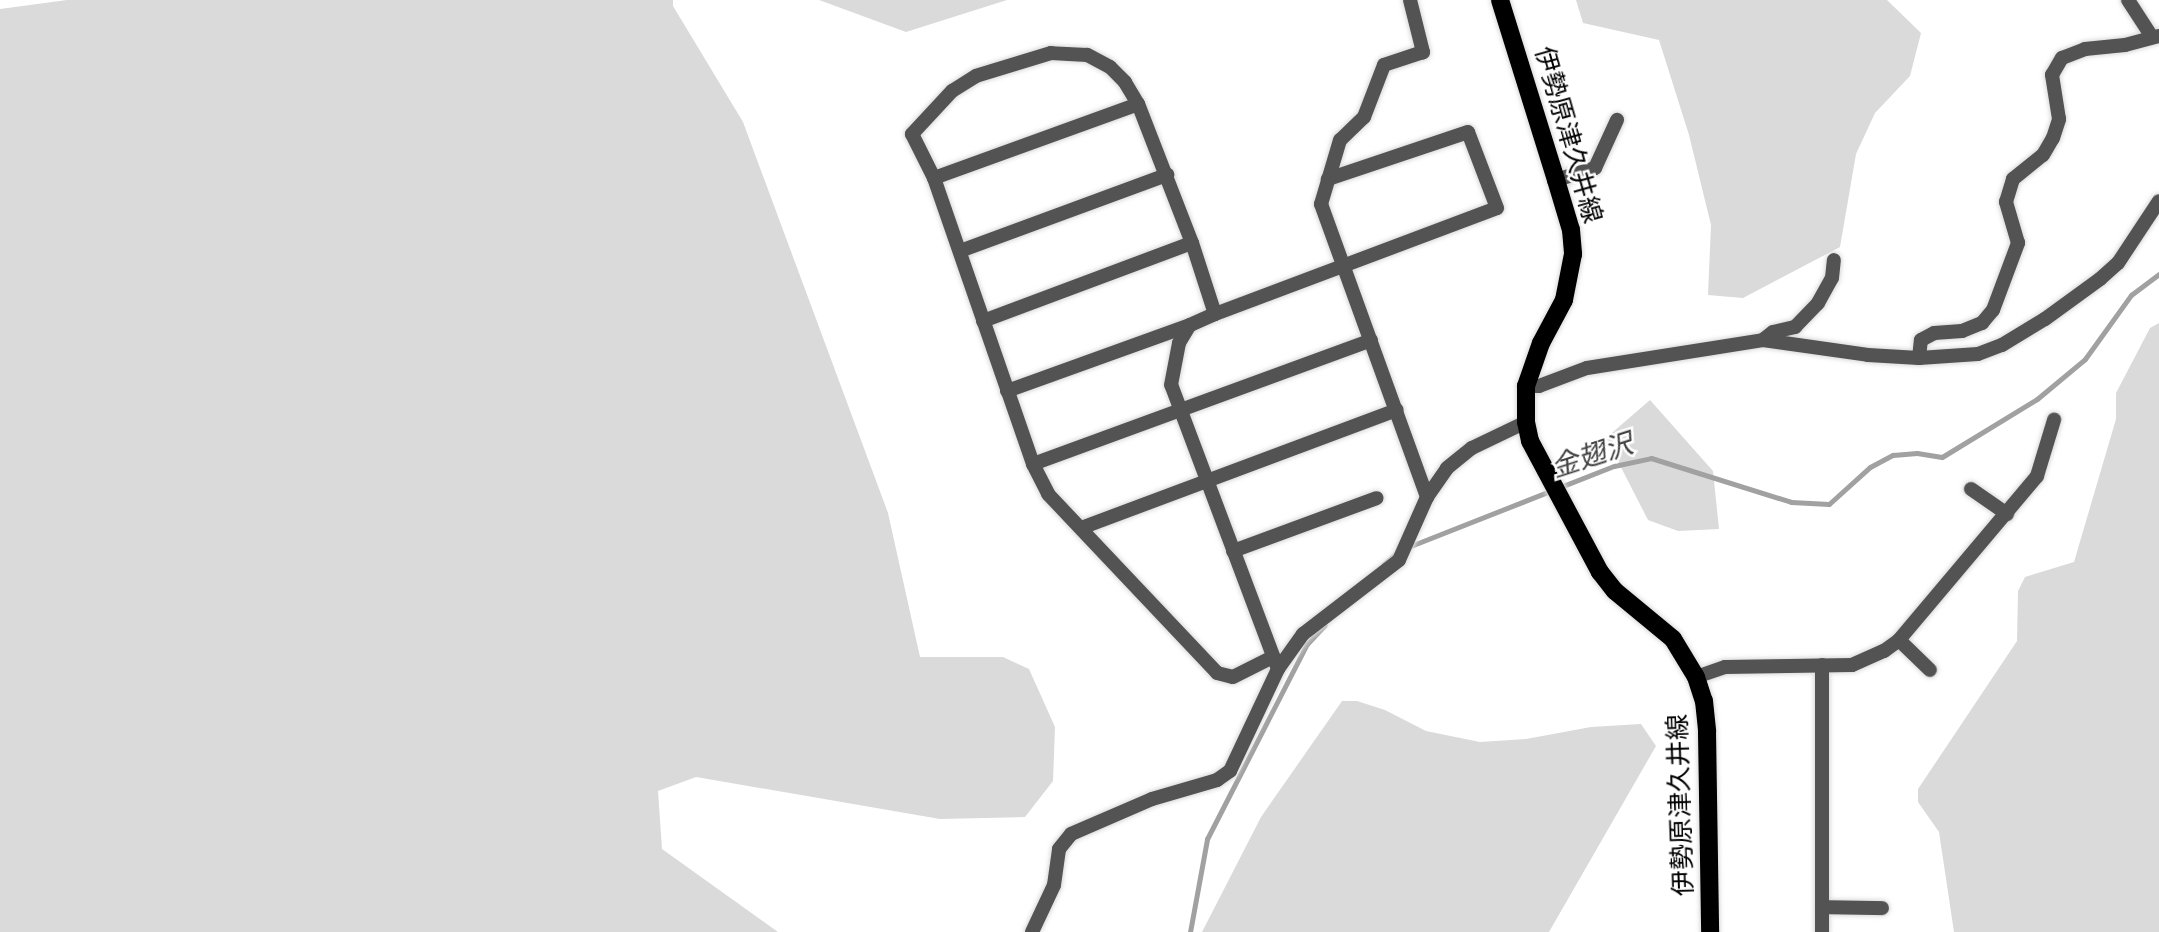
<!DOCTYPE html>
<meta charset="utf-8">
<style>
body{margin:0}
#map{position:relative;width:2159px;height:932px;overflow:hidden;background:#fff;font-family:Karla,"Noto Sans JP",sans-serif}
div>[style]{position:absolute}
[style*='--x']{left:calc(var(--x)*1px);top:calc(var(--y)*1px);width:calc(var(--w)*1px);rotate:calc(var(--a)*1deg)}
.green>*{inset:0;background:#dadada}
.stream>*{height:5px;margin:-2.5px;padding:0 2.5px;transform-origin:2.5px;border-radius:2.5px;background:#a1a1a1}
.roads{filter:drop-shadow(0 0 2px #dbdbdb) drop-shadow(0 0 2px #dbdbdb)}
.minor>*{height:14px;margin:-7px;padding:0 7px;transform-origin:7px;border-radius:7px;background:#535353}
.primary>*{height:18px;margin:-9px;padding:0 9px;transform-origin:9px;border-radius:9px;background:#000}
span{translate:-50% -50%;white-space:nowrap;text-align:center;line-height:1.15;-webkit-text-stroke:5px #fff;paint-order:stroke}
.street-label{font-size:26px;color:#000}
.water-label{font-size:28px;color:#424242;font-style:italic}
</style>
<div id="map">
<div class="green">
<i style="clip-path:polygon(67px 0,673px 0,673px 6px,743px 122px,888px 513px,920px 657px,1003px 657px,1029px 669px,1055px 727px,1053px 781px,1025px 817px,940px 819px,696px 777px,658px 791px,662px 849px,778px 932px,0 932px,0 9px)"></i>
<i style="clip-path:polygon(819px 0,1007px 0,906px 32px)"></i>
<i style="clip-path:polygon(1576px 0,1887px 0,1921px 33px,1910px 76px,1875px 113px,1856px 154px,1840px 247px,1743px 298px,1708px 295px,1711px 225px,1689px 135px,1659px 40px,1583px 23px)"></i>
<i style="clip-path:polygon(2159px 323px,2159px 932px,1954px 932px,1939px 832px,1918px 802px,1918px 789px,2017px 641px,2018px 591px,2025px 577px,2074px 562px,2116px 419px,2116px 393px,2150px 328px)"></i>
<i style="clip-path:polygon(1650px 400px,1713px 471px,1719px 529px,1678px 531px,1648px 520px,1606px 438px)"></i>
<i style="clip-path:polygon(1342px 701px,1357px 701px,1385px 710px,1426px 731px,1480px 742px,1526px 739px,1591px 727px,1641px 724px,1656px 746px,1549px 932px,1202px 932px,1261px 817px)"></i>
</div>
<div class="stream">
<i style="--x:1408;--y:547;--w:221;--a:-21.5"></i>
<i style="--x:1614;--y:466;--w:38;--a:-12"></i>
<i style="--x:1651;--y:458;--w:147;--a:17.4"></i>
<i style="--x:1791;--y:502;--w:38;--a:3"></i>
<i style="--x:1829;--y:504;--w:55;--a:-42.1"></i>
<i style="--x:1870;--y:467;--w:26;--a:-28"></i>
<i style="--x:1893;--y:455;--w:24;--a:-5"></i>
<i style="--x:1917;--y:453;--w:25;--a:9"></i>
<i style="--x:1942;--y:457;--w:111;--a:-31.4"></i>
<i style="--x:2037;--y:399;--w:62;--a:-39.8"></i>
<i style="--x:2085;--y:359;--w:79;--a:-54.3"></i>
<i style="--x:2131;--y:295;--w:35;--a:-37"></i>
<i style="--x:1383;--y:565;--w:21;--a:-41"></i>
<i style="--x:1190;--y:932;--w:95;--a:-79.6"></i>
<i style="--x:1207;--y:839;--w:219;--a:-62.9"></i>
<i style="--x:1307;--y:644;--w:26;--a:-47"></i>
</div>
<div class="roads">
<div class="minor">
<i style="--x:1410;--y:0;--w:54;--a:76"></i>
<i style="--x:1423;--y:52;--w:41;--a:161.6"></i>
<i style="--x:1384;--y:65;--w:56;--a:111"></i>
<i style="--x:1364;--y:117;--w:33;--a:136"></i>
<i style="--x:1340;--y:140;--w:67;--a:106.5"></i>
<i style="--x:1321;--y:204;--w:312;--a:70.1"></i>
<i style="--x:2128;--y:0;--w:44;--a:57"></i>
<i style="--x:934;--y:178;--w:217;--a:-19.9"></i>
<i style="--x:1556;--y:180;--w:41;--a:-17.1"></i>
<i style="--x:1595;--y:168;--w:53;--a:-65.4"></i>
<i style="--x:960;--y:251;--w:221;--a:-20.2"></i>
<i style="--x:1215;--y:314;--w:75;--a:-107.9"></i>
<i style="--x:1192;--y:243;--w:149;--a:-111.2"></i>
<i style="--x:1138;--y:104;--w:26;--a:-121"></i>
<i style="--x:1125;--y:82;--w:21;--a:-135"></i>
<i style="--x:1110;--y:67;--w:26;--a:-152"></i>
<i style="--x:1087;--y:55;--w:36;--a:-177"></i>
<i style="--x:1051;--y:53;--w:78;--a:163"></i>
<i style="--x:976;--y:76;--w:28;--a:148"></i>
<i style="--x:952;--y:91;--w:59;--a:132.9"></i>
<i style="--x:912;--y:134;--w:49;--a:63.4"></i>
<i style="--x:934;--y:178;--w:303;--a:70.9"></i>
<i style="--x:1033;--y:464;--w:34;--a:63"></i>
<i style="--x:1048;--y:494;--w:246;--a:46.6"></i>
<i style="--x:1217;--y:673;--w:16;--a:14"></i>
<i style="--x:1233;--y:677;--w:45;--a:-26.6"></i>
<i style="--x:983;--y:321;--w:223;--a:-20.5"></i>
<i style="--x:1764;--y:339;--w:11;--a:-38"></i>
<i style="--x:1773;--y:332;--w:23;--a:-13"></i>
<i style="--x:1795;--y:327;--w:33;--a:-46"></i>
<i style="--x:1818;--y:303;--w:29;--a:-61"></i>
<i style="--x:1832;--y:278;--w:18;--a:-84"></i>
<i style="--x:1919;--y:358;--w:18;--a:-84"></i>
<i style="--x:1921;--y:340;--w:15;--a:-28"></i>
<i style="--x:1934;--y:333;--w:28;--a:-4"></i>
<i style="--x:1962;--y:331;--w:22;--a:-22"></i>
<i style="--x:1982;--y:323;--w:17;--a:-50"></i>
<i style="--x:1993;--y:310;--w:72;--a:-69.5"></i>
<i style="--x:2018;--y:243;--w:43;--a:-106.3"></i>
<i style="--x:2006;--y:202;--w:24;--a:-73"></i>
<i style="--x:2013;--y:179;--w:38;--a:-39"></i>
<i style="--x:2043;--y:155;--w:20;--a:-60"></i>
<i style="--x:2053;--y:138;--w:20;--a:-72"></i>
<i style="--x:2059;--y:119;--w:45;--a:-99"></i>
<i style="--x:2052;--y:75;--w:20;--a:-60"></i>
<i style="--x:2062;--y:58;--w:25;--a:-21"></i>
<i style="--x:2085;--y:49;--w:40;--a:-5.7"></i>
<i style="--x:2125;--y:45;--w:35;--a:-15"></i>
<i style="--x:1526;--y:386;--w:13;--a:0"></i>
<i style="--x:1539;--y:386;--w:51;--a:-20.6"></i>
<i style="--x:1587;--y:368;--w:178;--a:-9"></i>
<i style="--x:1763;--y:340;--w:106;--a:8.1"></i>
<i style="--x:1868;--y:355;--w:51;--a:3.4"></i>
<i style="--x:1919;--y:358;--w:59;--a:-3.9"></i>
<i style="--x:1978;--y:354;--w:26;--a:-21"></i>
<i style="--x:2002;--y:345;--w:50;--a:-31.2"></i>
<i style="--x:2045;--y:319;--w:68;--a:-36"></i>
<i style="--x:2100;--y:279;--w:24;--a:-42"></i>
<i style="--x:2118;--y:263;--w:74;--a:-56.5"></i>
<i style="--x:1007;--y:391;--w:195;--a:-19.8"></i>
<i style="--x:1033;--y:464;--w:360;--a:-20.1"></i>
<i style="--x:1971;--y:489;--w:44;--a:34.8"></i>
<i style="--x:1081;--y:528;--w:337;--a:-20.5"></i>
<i style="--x:1233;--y:551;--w:153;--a:-20.2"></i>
<i style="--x:1899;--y:640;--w:43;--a:44.1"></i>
<i style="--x:1278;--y:669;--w:303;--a:-110.6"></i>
<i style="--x:1171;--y:385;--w:43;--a:-79.2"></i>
<i style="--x:1179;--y:343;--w:21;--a:-59"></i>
<i style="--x:1190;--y:325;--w:27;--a:-24"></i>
<i style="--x:1215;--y:314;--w:301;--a:-20.6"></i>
<i style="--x:1497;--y:208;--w:81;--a:-110.9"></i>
<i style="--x:1468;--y:132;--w:148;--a:161.4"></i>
<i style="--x:1696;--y:677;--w:31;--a:-19"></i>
<i style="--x:1725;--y:667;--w:127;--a:-0.9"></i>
<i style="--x:1852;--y:665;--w:35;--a:-24"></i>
<i style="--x:1884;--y:651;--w:19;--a:-36"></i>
<i style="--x:1899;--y:640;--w:214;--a:-49.9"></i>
<i style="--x:2037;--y:476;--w:59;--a:-73.1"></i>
<i style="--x:1822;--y:907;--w:60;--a:1"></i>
<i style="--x:1032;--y:932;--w:52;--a:-64.9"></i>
<i style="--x:1054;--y:885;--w:36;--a:-82"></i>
<i style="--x:1059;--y:849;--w:19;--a:-51"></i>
<i style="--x:1071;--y:834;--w:88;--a:-23.4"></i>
<i style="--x:1152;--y:799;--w:68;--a:-16.3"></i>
<i style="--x:1217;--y:780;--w:16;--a:-35"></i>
<i style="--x:1230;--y:771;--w:113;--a:-64.8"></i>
<i style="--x:1278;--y:669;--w:43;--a:-54.5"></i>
<i style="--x:1303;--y:634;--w:121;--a:-37.6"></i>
<i style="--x:1399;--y:560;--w:69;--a:-66"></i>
<i style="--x:1427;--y:497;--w:35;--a:-55"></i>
<i style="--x:1447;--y:468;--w:32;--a:-39"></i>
<i style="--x:1472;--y:448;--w:60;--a:-25.7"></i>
<i style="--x:1822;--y:932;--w:267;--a:-90"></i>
</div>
<div class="primary">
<i style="--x:1500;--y:0;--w:189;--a:72.7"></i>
<i style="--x:1556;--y:180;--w:52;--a:73.3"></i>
<i style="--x:1571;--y:230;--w:24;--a:85"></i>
<i style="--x:1573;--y:254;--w:47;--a:101.1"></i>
<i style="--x:1564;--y:300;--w:49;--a:118.1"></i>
<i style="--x:1541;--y:343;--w:46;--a:109.2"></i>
<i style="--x:1526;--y:386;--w:36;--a:90"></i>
<i style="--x:1526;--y:422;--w:19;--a:78"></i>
<i style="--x:1530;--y:441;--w:149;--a:61.9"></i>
<i style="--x:1600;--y:572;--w:24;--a:52"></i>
<i style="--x:1615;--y:591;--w:75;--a:39.6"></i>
<i style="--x:1673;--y:639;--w:44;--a:58.8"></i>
<i style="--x:1696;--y:677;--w:25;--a:72"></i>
<i style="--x:1704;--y:701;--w:31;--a:84"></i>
<i style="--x:1707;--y:732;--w:200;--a:89.1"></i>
</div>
</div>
<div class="street-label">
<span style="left:1568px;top:135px;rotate:74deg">伊勢原津久井線</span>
<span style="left:1681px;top:805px;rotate:-92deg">伊勢原津久井線</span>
</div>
<div class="water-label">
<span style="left:1592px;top:456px;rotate:-18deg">金翅沢</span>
</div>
</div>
